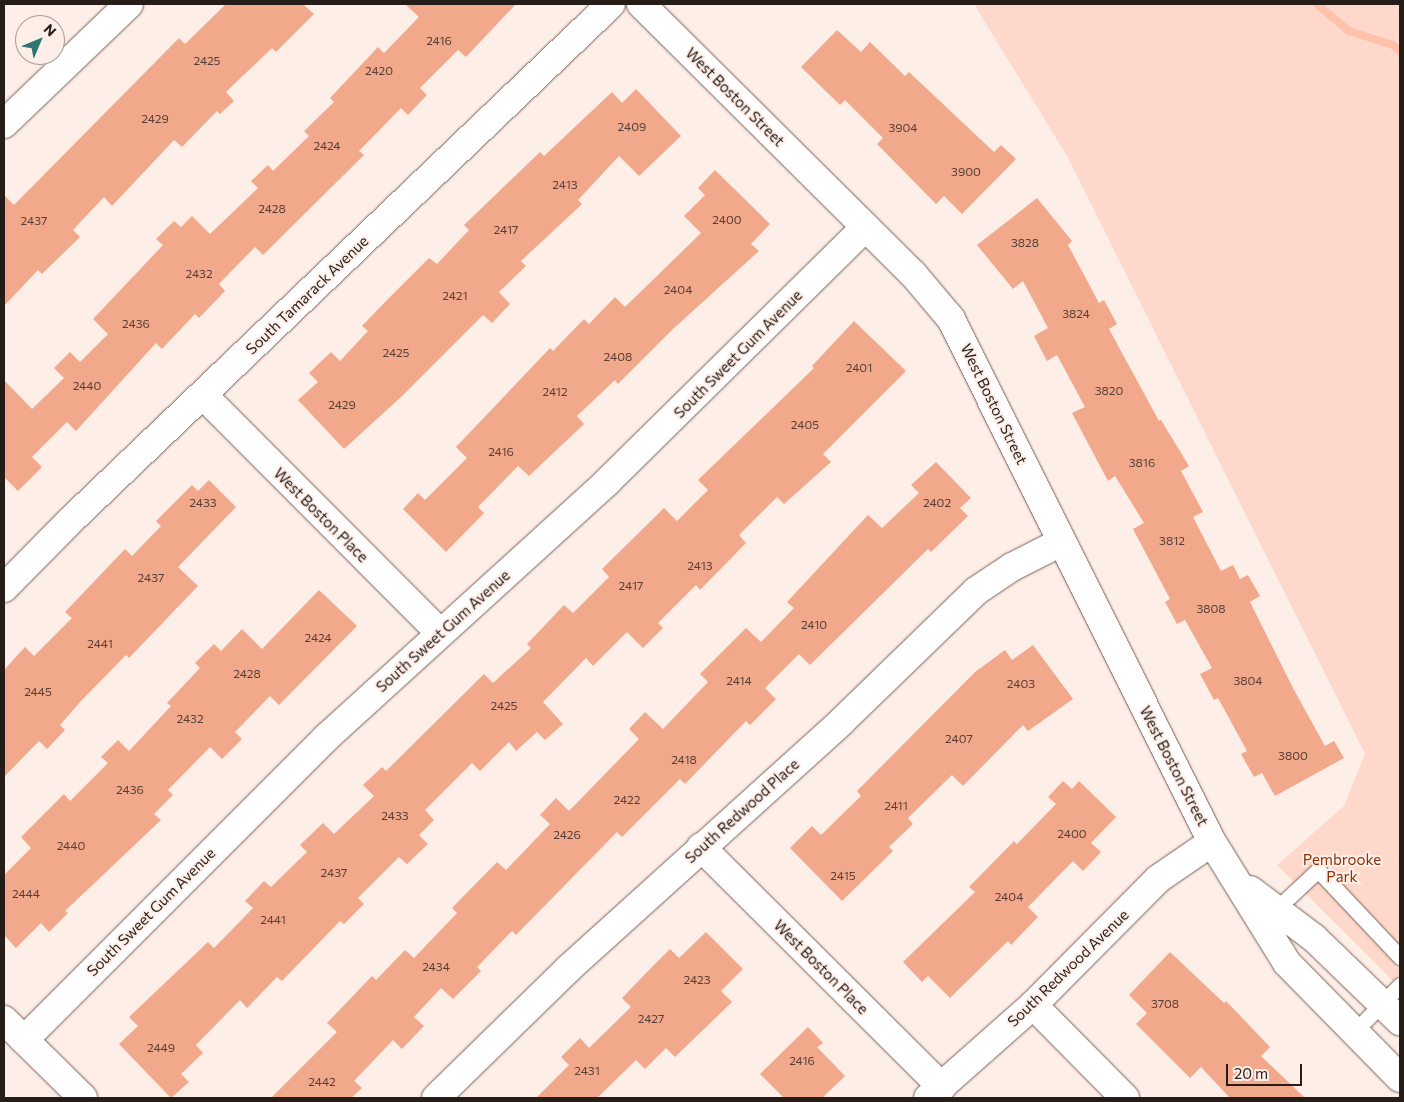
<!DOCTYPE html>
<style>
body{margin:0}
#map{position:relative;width:1404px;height:1102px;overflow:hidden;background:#feeee8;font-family:Commissioner,sans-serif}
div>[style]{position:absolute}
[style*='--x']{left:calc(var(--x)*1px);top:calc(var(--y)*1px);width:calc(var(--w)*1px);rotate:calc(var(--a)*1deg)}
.green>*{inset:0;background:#fed9cb}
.stream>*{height:8px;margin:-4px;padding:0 4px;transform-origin:4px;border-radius:4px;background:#fec1a9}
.building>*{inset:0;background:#f2a88b}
.roads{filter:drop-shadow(0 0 1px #786259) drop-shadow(0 0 1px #786259)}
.service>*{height:15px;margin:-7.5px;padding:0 7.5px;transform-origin:7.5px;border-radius:7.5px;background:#fff}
.minor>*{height:28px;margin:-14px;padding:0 14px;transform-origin:14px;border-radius:14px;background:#fff}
span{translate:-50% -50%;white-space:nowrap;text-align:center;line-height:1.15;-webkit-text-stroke:4px #feeee8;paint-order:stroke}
.number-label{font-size:12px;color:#594036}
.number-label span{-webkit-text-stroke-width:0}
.street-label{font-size:15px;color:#261d19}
.park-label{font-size:15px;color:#893306}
.frame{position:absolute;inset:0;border:5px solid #261d19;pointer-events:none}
.north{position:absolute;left:15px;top:15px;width:50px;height:50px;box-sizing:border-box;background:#feeee8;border:1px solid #a89a95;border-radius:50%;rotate:45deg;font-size:14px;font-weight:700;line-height:20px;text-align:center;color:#261d19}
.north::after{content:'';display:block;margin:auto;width:18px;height:22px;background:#2d7674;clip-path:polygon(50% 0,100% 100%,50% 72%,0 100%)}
.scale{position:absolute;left:1226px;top:1064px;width:76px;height:22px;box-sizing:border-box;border:2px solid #261d19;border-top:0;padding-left:6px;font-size:15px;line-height:18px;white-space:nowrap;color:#261d19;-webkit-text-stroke:4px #feeee8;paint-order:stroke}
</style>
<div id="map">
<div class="green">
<i style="clip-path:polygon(974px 4px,1400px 4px,1400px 988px,1277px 865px,1344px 806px,1365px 754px,1067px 156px)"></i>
</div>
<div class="stream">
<i style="--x:1317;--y:4;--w:42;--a:40.2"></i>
<i style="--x:1349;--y:31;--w:46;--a:17.7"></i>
<i style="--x:1393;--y:45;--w:9;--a:41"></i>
</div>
<div class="building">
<i style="clip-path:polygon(226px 4px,303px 4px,314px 14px,276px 52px,272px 48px,226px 92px,234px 101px,220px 114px,217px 111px,182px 147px,174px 140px,112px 206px,104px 197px,73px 230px,80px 237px,42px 274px,38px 270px,4px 306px,4px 195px,14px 205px,179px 38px,185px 44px)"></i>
<i style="clip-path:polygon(405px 4px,516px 4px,466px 57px,458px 50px,420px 88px,427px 95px,408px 115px,401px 108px,359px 151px,364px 155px,263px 255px,255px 247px,219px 284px,225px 291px,199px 318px,195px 314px,162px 349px,156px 343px,76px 431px,67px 422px,32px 457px,42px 467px,18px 491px,4px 477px,4px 380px,32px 409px,64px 378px,54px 368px,70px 352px,80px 362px,108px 334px,93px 319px,163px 245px,156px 239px,174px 221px,181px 227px,192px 216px,210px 234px,258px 188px,251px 181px,268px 165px,273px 171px,309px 136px,304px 131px,334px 102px,330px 98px,378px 47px,384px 53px,419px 17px)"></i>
<i style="clip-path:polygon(837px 30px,861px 52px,870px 42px,905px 76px,909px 72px,994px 152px,1001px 145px,1016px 159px,962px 214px,944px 196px,936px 204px,877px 144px,883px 138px,845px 100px,840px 105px,801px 67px)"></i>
<i style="clip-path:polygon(636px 89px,681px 136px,639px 176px,619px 156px,578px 200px,582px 204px,521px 261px,526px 266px,499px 292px,510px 304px,492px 323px,483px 315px,400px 398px,344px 449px,298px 400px,318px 382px,309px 373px,331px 352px,340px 361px,368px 331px,362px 326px,385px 302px,429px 258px,437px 264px,469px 230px,464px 225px,540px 152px,544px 156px,612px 92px,622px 103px)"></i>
<i style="clip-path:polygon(715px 170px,770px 224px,751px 244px,759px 251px,673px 329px,618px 384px,615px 380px,577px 416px,584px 424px,529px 476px,518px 466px,478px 507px,484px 513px,446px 552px,403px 509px,418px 493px,425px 500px,467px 458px,456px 447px,550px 348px,553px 351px,584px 319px,589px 324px,615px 297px,625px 307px,701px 233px,684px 216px,705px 195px,698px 188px)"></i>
<i style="clip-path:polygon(1037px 198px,1072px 241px,1068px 245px,1099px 303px,1104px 300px,1117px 324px,1109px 329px,1159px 421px,1161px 420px,1189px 466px,1181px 471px,1203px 512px,1193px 517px,1221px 571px,1233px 565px,1240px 579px,1248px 575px,1260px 596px,1250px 602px,1294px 690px,1325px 746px,1334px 741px,1344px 758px,1275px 796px,1262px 773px,1254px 777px,1241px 754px,1247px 751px,1218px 698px,1214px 700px,1200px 674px,1212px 668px,1185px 620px,1177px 624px,1165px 602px,1170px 599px,1133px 529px,1144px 523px,1115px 476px,1108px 481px,1072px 413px,1085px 407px,1057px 355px,1047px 361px,1034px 336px,1048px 328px,1023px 281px,1013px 289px,977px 245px)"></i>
<i style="clip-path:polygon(854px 321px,906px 371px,823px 454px,831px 462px,784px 504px,777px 497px,739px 535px,746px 543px,700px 590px,696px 585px,658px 623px,663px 628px,643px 648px,627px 632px,593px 666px,586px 658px,543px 702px,563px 724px,545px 740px,537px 732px,516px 751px,509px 742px,480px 771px,472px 763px,425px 810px,434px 820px,419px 835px,428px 844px,407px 864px,399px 857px,358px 898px,364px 904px,344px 924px,340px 921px,282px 981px,277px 977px,247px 1008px,240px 1000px,196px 1045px,203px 1053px,181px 1074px,189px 1082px,171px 1098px,119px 1044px,138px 1026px,129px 1017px,208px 942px,214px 948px,253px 908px,245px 901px,264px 881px,271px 887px,307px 852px,300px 845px,323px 823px,334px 834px,374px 796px,363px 785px,382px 767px,386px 771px,484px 674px,493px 683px,531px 648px,527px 644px,564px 605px,573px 613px,609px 577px,602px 569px,664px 508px,677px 521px,708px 490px,698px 480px,814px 368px,812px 366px)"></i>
<i style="clip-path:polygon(936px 462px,971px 498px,960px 508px,968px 516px,931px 552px,928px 549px,810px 665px,799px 654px,765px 688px,776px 699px,750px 725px,746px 721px,685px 784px,680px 779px,622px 837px,617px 832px,516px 935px,512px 931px,477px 967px,481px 971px,453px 999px,441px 988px,414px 1017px,424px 1026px,402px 1049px,393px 1040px,354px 1081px,362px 1088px,351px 1098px,271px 1098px,337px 1032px,327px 1023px,372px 976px,376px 980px,405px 950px,414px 958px,457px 913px,452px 908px,497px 862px,506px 870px,550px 824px,540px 815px,556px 798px,569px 811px,639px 739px,629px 729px,645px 712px,663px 729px,708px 682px,700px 674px,746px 628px,761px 642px,794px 608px,787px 602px,868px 515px,882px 528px,919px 493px,911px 485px)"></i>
<i style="clip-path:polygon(209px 480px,236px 507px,178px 567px,198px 586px,129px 658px,126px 655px,81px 701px,60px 725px,65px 730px,47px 749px,39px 741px,4px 777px,4px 670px,25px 647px,34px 656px,72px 618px,65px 612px,125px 549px,132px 556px,161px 526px,156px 521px,192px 485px,198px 491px)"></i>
<i style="clip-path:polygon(319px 590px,357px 626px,279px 705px,270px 696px,235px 732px,242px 739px,222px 759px,210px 747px,168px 790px,173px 795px,154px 814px,161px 820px,65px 911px,68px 913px,49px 932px,41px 923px,16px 948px,4px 935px,4px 875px,31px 848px,21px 837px,64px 794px,70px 801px,108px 763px,101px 757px,118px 740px,129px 751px,171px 706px,167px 703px,200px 668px,195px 663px,214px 644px,221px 651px,242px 629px,262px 649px)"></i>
<i style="clip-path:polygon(1033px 645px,1073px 699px,1028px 731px,1023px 725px,963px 786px,952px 775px,908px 818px,913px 824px,889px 847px,893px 851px,842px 901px,790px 848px,812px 826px,821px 835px,861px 796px,857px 791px,975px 672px,1005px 650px,1012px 660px)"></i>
<i style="clip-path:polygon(1063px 781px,1072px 789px,1079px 781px,1116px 817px,1091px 843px,1101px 852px,1083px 871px,1073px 861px,1028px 907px,1038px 917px,1011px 945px,1008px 941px,950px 998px,928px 976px,922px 982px,903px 962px,975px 892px,969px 887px,1014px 841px,1017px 844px,1056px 804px,1048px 797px)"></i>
<i style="clip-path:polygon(706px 932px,743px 969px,721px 991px,732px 1002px,675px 1057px,666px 1048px,645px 1069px,636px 1060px,597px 1098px,536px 1098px,569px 1065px,561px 1057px,580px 1038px,589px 1048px,631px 1007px,622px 998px,651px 968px,670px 949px,679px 958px)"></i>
<i style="clip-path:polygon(1170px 952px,1224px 1003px,1226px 1001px,1270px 1047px,1261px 1056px,1305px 1098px,1230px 1098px,1201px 1067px,1190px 1078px,1136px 1024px,1147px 1013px,1129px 995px)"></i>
<i style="clip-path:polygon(808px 1027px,823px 1043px,817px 1047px,845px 1076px,822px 1098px,784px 1098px,760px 1074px)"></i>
</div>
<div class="roads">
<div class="service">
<i style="--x:1271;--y:914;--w:64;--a:-43.1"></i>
<i style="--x:1318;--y:870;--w:120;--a:46.7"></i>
<i style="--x:1354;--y:1032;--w:66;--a:-45.6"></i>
</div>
<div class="minor">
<i style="--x:641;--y:4;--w:383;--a:44.8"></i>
<i style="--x:913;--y:274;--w:59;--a:49.8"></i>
<i style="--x:951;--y:319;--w:585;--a:63.48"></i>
<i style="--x:1212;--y:842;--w:142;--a:58.2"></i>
<i style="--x:1287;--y:963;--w:161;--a:45.5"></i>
<i style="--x:4;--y:124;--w:173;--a:-43.8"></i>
<i style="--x:203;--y:395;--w:336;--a:45.1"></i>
<i style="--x:4;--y:588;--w:94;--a:-45.4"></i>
<i style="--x:70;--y:521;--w:748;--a:-43.7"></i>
<i style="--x:701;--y:847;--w:340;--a:44.9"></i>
<i style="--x:1250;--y:890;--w:80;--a:36.9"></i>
<i style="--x:1314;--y:938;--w:120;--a:44"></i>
<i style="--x:1033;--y:1005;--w:131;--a:45.3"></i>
<i style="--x:4;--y:1020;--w:111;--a:44.6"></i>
<i style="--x:24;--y:1040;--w:429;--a:-45"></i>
<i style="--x:327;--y:737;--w:379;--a:-42.3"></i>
<i style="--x:607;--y:482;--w:363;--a:-44.6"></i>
<i style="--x:436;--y:1098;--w:185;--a:-44.3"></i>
<i style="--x:568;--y:969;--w:368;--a:-42.1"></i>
<i style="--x:841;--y:722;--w:188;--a:-44.1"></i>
<i style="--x:976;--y:591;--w:43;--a:-33.7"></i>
<i style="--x:1012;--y:567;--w:55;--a:-27"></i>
<i style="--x:928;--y:1098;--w:140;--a:-41.5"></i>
<i style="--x:1033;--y:1005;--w:177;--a:-45.2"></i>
<i style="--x:1158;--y:879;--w:65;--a:-34.4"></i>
</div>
</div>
<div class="number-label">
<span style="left:439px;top:41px">2416</span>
<span style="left:207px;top:61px">2425</span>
<span style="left:379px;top:71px">2420</span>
<span style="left:155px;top:119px">2429</span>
<span style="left:632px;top:127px">2409</span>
<span style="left:903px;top:128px">3904</span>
<span style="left:327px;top:146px">2424</span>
<span style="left:966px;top:172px">3900</span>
<span style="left:565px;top:185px">2413</span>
<span style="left:272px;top:209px">2428</span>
<span style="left:727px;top:220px">2400</span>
<span style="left:34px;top:221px">2437</span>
<span style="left:506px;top:230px">2417</span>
<span style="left:1025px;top:243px">3828</span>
<span style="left:199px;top:274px">2432</span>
<span style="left:678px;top:290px">2404</span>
<span style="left:455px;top:296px">2421</span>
<span style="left:1076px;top:314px">3824</span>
<span style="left:136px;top:324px">2436</span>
<span style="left:396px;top:353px">2425</span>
<span style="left:618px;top:357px">2408</span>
<span style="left:859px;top:368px">2401</span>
<span style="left:87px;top:386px">2440</span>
<span style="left:1109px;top:391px">3820</span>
<span style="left:555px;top:392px">2412</span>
<span style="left:342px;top:405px">2429</span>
<span style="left:805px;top:425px">2405</span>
<span style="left:501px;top:452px">2416</span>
<span style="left:1142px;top:463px">3816</span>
<span style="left:203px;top:503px">2433</span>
<span style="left:937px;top:503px">2402</span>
<span style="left:1172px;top:541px">3812</span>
<span style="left:700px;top:566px">2413</span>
<span style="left:151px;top:578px">2437</span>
<span style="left:631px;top:586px">2417</span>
<span style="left:1211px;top:609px">3808</span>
<span style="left:814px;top:625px">2410</span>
<span style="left:318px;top:638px">2424</span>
<span style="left:100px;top:644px">2441</span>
<span style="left:247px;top:674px">2428</span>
<span style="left:739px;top:681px">2414</span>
<span style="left:1248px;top:681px">3804</span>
<span style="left:1021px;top:684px">2403</span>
<span style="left:38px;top:692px">2445</span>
<span style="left:504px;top:706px">2425</span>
<span style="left:190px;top:719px">2432</span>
<span style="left:959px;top:739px">2407</span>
<span style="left:1293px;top:756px">3800</span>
<span style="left:684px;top:760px">2418</span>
<span style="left:130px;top:790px">2436</span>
<span style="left:627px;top:800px">2422</span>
<span style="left:896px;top:806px">2411</span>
<span style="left:395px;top:816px">2433</span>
<span style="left:1072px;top:834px">2400</span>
<span style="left:567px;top:835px">2426</span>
<span style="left:71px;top:846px">2440</span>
<span style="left:334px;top:873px">2437</span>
<span style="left:843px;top:876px">2415</span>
<span style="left:26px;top:894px">2444</span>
<span style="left:1009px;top:897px">2404</span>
<span style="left:273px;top:920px">2441</span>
<span style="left:436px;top:967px">2434</span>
<span style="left:697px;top:980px">2423</span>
<span style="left:1165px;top:1004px">3708</span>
<span style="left:651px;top:1019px">2427</span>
<span style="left:161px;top:1048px">2449</span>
<span style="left:802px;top:1061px">2416</span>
<span style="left:587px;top:1071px">2431</span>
<span style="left:322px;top:1082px">2442</span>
</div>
<div class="street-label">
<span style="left:735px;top:97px;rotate:45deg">West Boston Street</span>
<span style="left:307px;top:295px;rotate:-44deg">South Tamarack Avenue</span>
<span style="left:738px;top:354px;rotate:-45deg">South Sweet Gum Avenue</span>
<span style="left:994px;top:404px;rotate:64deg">West Boston Street</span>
<span style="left:321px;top:515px;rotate:45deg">West Boston Place</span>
<span style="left:443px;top:631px;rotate:-42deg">South Sweet Gum Avenue</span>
<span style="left:1174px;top:766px;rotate:63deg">West Boston Street</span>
<span style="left:742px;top:811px;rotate:-42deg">South Redwood Place</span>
<span style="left:151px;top:912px;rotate:-45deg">South Sweet Gum Avenue</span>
<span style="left:821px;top:967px;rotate:45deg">West Boston Place</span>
<span style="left:1068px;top:968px;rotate:-44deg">South Redwood Avenue</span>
</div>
<div class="park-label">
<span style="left:1342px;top:868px">Pembrooke<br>Park</span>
</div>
<div class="frame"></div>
<div class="north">N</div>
<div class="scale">20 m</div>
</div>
